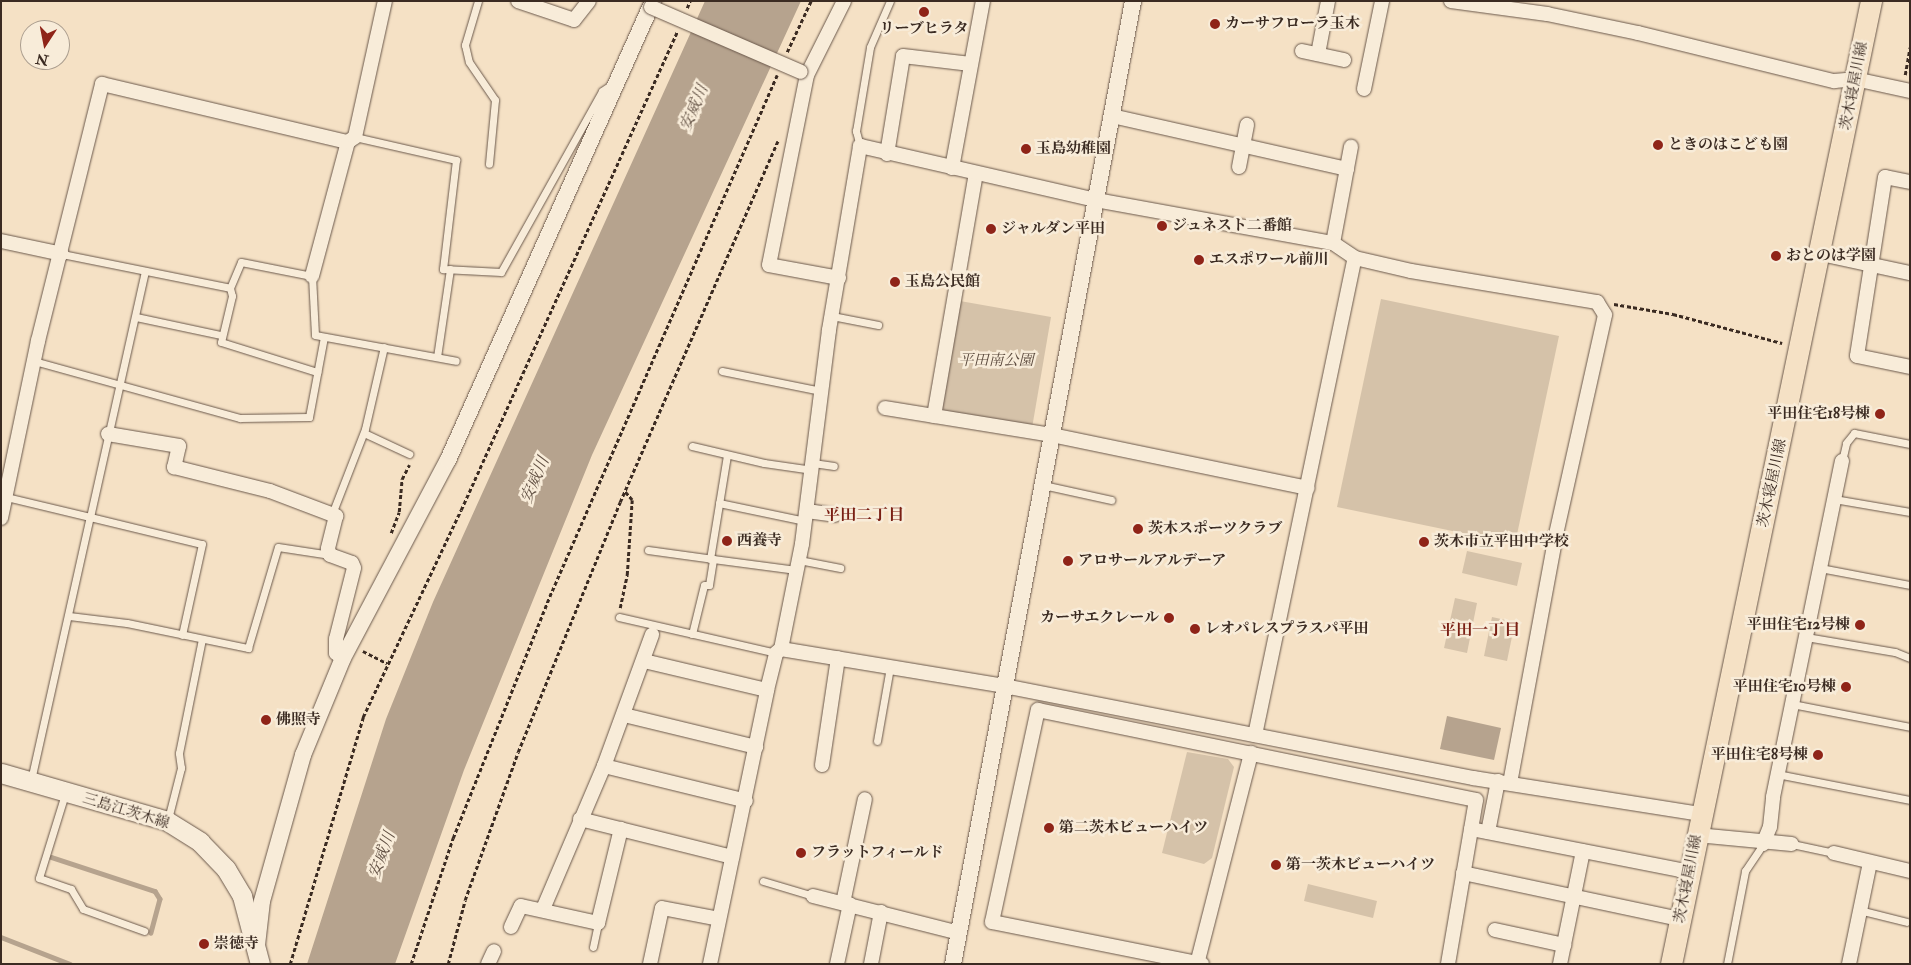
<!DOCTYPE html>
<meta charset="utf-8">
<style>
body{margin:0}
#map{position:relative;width:1911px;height:965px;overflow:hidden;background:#f5e1c5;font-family:"IM FELL Double Pica","Noto Serif JP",serif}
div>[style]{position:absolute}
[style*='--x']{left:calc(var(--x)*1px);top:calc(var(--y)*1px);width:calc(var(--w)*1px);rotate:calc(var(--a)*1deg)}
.green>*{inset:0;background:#d5c2a9}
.water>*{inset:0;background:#b6a38e}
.stream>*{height:4.5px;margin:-2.25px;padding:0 2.25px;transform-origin:2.25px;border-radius:2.25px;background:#b6a38e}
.path>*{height:2.5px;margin-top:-1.25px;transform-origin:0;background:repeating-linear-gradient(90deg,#3b2b22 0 4px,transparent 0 6.5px)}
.roads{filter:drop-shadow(0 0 1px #6a584b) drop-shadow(0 0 1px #6a584b)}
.service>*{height:7px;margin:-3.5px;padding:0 3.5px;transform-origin:3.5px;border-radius:3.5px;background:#f8ecd9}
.minor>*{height:14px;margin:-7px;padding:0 7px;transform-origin:7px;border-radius:7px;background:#f8ecd9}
.tertiary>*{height:16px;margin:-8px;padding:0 8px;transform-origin:8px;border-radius:8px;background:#f8ecd9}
.secondary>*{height:19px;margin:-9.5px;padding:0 9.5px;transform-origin:9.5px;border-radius:9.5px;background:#f8ecd9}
.primary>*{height:21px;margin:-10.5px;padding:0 10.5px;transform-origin:10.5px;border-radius:10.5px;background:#f5e1c5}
.bridges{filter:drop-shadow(0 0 1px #6a584b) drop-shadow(0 0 1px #6a584b)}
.minor-bridge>*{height:14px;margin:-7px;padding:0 7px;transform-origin:7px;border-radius:7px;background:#f8ecd9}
.dots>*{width:14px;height:14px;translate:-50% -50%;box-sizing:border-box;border:2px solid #f8ecd9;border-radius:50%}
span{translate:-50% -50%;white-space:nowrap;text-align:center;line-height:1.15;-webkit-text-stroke:5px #f8ecd9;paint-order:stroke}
.poi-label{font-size:15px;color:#3b2b22;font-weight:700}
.left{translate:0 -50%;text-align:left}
.right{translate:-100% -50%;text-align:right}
.street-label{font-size:15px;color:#3b2b22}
.park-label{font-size:15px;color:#5a493d;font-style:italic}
.water-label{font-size:16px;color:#604f42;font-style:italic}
.neighbourhood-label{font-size:16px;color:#7a1f14;font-weight:700}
.frame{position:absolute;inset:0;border:2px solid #3b2b22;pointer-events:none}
.north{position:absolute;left:20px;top:20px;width:50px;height:50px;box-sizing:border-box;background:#f8ecd9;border:1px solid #ac9f90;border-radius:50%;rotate:191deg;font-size:14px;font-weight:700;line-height:20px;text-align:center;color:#3b2b22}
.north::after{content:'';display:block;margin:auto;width:18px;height:22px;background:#8f2418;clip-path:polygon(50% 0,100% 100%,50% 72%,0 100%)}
</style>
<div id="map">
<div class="green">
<i style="clip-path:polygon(1381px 299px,1559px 336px,1515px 544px,1337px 507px)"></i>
<i style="clip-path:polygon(960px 301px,1051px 317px,1032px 428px,947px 413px,941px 406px)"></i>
<i style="clip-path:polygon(1467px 551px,1522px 563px,1517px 586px,1462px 573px)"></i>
<i style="clip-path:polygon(1455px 598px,1477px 603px,1467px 653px,1444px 648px)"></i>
<i style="clip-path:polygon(1492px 617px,1515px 622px,1507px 661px,1484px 656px)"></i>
<i style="clip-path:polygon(1187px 752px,1228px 759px,1234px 767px,1212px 858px,1204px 864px,1162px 853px)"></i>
<i style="clip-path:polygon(1308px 884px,1377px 901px,1373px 918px,1304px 901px)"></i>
</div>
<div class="water">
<i style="clip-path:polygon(705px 1px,801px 1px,592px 455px,464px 770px,395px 964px,307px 964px,386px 719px,433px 602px)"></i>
<i style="clip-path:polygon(1447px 716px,1501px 728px,1494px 760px,1440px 749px)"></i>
</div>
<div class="stream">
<i style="--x:51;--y:857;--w:109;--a:18.1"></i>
<i style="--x:155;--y:891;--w:9;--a:58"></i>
<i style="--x:160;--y:899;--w:35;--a:105"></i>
<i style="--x:1;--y:937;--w:74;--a:21.4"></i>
</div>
<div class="path">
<i style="--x:687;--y:8;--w:8;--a:-67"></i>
<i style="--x:787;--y:52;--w:56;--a:-64.8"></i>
<i style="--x:1905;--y:75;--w:28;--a:-80"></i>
<i style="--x:1614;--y:304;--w:60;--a:9.6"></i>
<i style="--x:1673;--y:314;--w:113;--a:14.9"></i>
<i style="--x:391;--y:533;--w:22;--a:-69"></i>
<i style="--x:399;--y:512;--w:33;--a:-85"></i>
<i style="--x:402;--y:479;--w:16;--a:-63"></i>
<i style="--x:620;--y:608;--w:34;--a:-78"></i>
<i style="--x:627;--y:575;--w:75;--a:-86.2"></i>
<i style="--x:632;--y:500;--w:11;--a:-131"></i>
<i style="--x:363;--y:651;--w:27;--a:27"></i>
<i style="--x:290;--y:964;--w:258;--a:-73.5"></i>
<i style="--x:363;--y:717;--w:229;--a:-64.7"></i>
<i style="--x:461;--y:510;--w:525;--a:-65.68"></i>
<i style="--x:411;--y:964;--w:133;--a:-71.6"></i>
<i style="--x:453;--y:838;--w:266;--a:-68.2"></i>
<i style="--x:552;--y:591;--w:563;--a:-66.44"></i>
<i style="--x:448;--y:964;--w:66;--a:-75.1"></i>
<i style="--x:465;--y:900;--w:157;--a:-70.3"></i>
<i style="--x:518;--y:752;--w:270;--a:-67.8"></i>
<i style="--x:620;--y:502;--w:394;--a:-66.4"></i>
</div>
<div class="roads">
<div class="service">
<i style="--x:478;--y:1;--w:46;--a:106.5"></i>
<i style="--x:465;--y:45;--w:17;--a:77"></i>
<i style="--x:469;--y:62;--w:46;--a:55.6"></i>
<i style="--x:495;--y:100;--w:64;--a:95.4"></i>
<i style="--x:355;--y:137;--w:104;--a:12.8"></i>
<i style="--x:456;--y:160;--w:110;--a:96.8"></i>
<i style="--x:443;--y:269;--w:58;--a:3"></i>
<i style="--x:501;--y:272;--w:207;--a:-60.8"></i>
<i style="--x:602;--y:91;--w:11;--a:-34"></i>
<i style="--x:860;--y:146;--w:16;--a:-105"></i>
<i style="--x:856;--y:131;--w:85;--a:-80.5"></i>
<i style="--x:870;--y:47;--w:50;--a:-66.5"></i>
<i style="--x:62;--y:254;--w:171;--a:11.4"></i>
<i style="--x:230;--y:288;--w:28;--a:-67"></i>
<i style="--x:241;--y:262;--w:72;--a:11.2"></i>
<i style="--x:312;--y:276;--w:59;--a:87.1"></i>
<i style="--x:315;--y:335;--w:143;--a:10.4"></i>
<i style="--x:230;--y:288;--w:8;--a:76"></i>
<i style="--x:232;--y:296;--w:47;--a:103.4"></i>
<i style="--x:221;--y:342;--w:101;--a:17.4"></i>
<i style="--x:832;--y:316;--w:47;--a:11.1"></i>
<i style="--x:136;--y:317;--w:87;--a:12"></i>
<i style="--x:437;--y:357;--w:89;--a:-81.6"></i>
<i style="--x:34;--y:361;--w:214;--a:15.5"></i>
<i style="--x:240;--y:418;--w:69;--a:-0.8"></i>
<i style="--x:309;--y:417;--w:81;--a:-79.4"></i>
<i style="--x:722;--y:371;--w:101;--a:11.4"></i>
<i style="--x:364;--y:433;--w:50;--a:25"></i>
<i style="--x:692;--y:446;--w:74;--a:13.3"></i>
<i style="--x:764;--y:463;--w:49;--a:8.3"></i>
<i style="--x:1842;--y:461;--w:18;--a:-77"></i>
<i style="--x:1846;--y:443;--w:13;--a:-51"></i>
<i style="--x:1854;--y:433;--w:57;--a:11.1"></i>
<i style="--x:813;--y:463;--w:21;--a:8"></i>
<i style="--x:1043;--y:485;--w:70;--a:12.4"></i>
<i style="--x:6;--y:497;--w:86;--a:13.4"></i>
<i style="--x:90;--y:517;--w:252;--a:-77.4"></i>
<i style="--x:1834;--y:499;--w:77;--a:9.7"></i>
<i style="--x:719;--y:503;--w:88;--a:11.8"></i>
<i style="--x:332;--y:514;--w:91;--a:-68.8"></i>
<i style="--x:365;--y:429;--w:84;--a:-77"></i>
<i style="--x:648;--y:550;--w:66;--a:7.9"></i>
<i style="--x:710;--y:559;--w:105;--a:-80.7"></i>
<i style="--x:799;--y:560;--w:42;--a:11"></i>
<i style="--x:1820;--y:568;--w:92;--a:10.7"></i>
<i style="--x:69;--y:616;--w:58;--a:6.9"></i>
<i style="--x:127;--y:623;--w:124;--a:11.7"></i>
<i style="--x:248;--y:648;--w:105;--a:-73.5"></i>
<i style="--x:278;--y:547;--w:53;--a:8.7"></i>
<i style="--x:619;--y:617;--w:161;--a:12.9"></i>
<i style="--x:692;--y:634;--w:50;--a:-76.2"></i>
<i style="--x:704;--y:585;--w:5;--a:0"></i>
<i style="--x:709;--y:585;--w:26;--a:-81"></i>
<i style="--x:713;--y:559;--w:84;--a:7.5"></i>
<i style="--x:1806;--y:637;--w:90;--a:9.6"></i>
<i style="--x:1895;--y:652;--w:16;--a:22"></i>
<i style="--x:1792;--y:704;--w:120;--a:11"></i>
<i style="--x:877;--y:741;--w:75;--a:-80"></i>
<i style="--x:1777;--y:774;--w:136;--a:11.1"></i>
<i style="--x:31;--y:780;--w:270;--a:-77.4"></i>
<i style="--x:90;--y:517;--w:115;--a:13.6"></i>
<i style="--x:202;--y:544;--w:93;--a:102.4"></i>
<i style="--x:65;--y:794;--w:88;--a:107.2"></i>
<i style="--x:39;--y:878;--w:34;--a:19"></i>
<i style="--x:71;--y:889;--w:23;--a:59"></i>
<i style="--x:83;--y:909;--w:65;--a:19.8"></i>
<i style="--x:168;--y:819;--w:53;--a:-75.7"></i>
<i style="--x:181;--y:768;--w:15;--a:-98"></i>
<i style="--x:179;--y:753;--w:116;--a:-78.6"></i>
<i style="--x:1792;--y:844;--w:43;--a:12.1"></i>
<i style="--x:763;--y:881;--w:52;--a:16.7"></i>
<i style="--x:1859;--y:910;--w:49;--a:14"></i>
<i style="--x:593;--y:947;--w:25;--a:-78"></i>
<i style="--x:1727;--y:964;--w:95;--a:-79"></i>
<i style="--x:1745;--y:871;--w:32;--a:-56"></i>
</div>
<div class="minor">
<i style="--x:518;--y:1;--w:59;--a:18.7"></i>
<i style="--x:574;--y:20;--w:24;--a:-52"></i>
<i style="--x:1451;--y:1;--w:97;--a:7.7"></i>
<i style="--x:1547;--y:14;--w:93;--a:11.8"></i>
<i style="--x:1638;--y:33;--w:202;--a:13.8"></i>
<i style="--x:1834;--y:81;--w:21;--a:-5"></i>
<i style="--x:1855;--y:79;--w:56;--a:12.3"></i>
<i style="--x:1302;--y:51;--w:43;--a:12.1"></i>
<i style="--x:1318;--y:54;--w:54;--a:-79.3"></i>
<i style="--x:1364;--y:89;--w:90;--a:-78.4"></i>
<i style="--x:1112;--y:116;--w:241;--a:12.7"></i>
<i style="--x:887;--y:154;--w:99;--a:-80.7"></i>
<i style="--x:903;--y:56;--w:68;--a:6.7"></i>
<i style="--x:1239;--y:167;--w:43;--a:-79.2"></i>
<i style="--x:952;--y:168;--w:170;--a:-79.5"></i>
<i style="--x:1910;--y:182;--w:25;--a:-169"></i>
<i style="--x:1885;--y:177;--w:181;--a:98.9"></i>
<i style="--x:1857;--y:356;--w:54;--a:11.7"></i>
<i style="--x:1;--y:241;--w:62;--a:12"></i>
<i style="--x:1333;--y:243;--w:98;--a:-79.4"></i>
<i style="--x:1821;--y:254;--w:91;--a:12.1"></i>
<i style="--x:312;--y:276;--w:139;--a:-75"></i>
<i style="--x:839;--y:278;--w:71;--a:-169.5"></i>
<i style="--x:769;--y:265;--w:194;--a:-78.7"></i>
<i style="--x:807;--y:75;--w:83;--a:-63.4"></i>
<i style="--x:885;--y:408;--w:169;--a:9.2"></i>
<i style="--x:1052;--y:435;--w:261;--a:11.7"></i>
<i style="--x:934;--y:416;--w:246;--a:-80.2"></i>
<i style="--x:108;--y:434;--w:72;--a:9.6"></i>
<i style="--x:179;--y:446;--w:22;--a:103"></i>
<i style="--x:174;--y:467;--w:99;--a:14"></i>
<i style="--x:270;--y:491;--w:71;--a:20.7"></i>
<i style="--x:336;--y:516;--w:34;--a:104"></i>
<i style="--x:328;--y:549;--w:6;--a:72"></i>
<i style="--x:330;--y:555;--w:23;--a:20"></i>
<i style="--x:352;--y:563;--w:5;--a:68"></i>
<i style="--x:354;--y:568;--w:73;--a:104.2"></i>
<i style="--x:336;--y:639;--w:14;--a:90"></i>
<i style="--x:336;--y:653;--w:9;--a:36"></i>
<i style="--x:807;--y:511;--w:28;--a:8"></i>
<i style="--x:1;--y:518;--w:181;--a:-78.2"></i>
<i style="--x:38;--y:341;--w:265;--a:-76"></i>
<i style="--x:102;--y:84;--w:253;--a:13.3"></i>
<i style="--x:348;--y:142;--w:9;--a:-36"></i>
<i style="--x:355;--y:137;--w:139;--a:-77.6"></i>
<i style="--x:781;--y:649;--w:226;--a:9.4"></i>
<i style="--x:1004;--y:686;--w:478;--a:11.1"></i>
<i style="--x:1473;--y:778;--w:231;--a:9"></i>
<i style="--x:644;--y:661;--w:126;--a:13.3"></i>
<i style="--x:624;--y:715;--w:136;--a:13.6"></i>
<i style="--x:1255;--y:735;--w:487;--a:-78.2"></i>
<i style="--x:1355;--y:258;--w:57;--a:13.1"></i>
<i style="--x:1411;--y:271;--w:189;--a:9.5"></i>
<i style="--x:1597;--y:302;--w:15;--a:58"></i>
<i style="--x:1605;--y:315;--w:225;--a:102.6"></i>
<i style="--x:1556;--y:535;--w:251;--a:100.5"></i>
<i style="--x:822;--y:765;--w:108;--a:-81.5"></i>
<i style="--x:604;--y:766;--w:146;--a:13.8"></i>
<i style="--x:580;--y:819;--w:157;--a:14"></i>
<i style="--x:1471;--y:829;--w:223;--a:11.1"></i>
<i style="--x:1488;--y:832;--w:52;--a:-78.9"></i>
<i style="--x:1697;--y:835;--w:95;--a:5.4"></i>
<i style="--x:1763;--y:844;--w:18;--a:-68"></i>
<i style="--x:1770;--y:827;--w:30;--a:-84"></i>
<i style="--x:1773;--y:797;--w:343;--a:-78.4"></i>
<i style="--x:1834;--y:853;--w:78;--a:13.3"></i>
<i style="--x:1463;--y:873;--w:222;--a:12"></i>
<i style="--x:813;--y:896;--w:151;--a:14.2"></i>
<i style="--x:843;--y:903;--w:106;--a:-78.1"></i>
<i style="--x:543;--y:909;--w:155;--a:-66.9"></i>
<i style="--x:604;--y:766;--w:140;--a:-69.9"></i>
<i style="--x:511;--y:927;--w:23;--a:-65"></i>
<i style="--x:521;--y:906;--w:79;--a:12.4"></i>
<i style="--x:598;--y:923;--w:97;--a:-76.3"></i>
<i style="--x:1495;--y:930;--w:71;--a:12.3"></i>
<i style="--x:488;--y:964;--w:14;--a:-65"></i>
<i style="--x:650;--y:964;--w:57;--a:-77.9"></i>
<i style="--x:662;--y:908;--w:58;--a:10.9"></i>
<i style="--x:710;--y:964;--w:280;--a:-78.2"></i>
<i style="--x:767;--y:690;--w:38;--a:-76"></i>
<i style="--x:776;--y:653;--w:6;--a:-39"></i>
<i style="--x:781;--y:649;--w:107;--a:-78.7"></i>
<i style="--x:802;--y:544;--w:216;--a:-82.8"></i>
<i style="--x:829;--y:330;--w:187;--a:-80.4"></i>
<i style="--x:860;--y:146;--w:242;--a:12.9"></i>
<i style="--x:1096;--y:200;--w:241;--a:10.3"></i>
<i style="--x:1333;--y:243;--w:27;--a:34"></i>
<i style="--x:837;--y:964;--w:61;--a:-77.8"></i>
<i style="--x:871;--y:964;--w:53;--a:-79.1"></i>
<i style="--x:1197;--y:964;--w:218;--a:-75.6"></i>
<i style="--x:1202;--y:964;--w:214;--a:-168.7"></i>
<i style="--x:992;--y:922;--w:217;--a:-77.8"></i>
<i style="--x:1038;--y:710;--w:447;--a:11.6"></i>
<i style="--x:1476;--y:800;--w:166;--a:99.7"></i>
<i style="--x:1560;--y:964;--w:115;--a:-78.5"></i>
<i style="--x:1849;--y:964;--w:103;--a:-78.3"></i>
</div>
<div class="tertiary">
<i style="--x:257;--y:945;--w:44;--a:-83.5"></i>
<i style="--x:262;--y:901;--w:152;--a:-74.3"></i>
<i style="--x:303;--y:755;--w:105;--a:-67.6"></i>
<i style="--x:343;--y:658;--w:224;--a:-62.1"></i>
<i style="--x:448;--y:460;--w:503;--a:-65.93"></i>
<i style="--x:953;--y:964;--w:980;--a:-79.41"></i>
</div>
<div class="secondary">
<i style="--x:1;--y:773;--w:173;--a:16.1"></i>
<i style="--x:167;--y:821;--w:39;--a:32"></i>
<i style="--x:200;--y:842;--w:37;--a:46"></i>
<i style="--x:226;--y:869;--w:31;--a:59"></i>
<i style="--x:242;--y:896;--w:70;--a:75.2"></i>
</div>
<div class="primary">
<i style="--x:1671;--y:964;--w:984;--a:-78.27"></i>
</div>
</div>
<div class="bridges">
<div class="minor-bridge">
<i style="--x:651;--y:7;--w:163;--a:23.4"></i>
</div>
</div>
<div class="dots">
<i style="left:924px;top:12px;background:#8f2418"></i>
<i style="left:1215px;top:24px;background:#8f2418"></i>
<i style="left:1658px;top:145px;background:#8f2418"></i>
<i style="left:1026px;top:149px;background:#8f2418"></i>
<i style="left:1162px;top:226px;background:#8f2418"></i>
<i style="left:991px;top:229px;background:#8f2418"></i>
<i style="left:1776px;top:256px;background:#8f2418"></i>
<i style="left:1199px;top:260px;background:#8f2418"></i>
<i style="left:895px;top:282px;background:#8f2418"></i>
<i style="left:1880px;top:414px;background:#8f2418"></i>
<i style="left:1138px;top:529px;background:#8f2418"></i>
<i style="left:727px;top:541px;background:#8f2418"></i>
<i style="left:1424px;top:542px;background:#8f2418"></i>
<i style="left:1068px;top:561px;background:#8f2418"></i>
<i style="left:1169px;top:618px;background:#8f2418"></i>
<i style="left:1860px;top:625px;background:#8f2418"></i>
<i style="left:1195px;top:629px;background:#8f2418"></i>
<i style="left:1846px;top:687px;background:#8f2418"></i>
<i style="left:266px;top:720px;background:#8f2418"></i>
<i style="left:1818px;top:755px;background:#8f2418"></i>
<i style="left:1049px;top:828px;background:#8f2418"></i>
<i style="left:801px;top:853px;background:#8f2418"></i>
<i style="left:1276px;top:865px;background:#8f2418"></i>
<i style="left:204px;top:944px;background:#8f2418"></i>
</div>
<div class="poi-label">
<span class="left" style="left:1225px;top:24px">カーサフローラ玉木</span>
<span style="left:924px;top:29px">リーブヒラタ</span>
<span class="left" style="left:1668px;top:145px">ときのはこども園</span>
<span class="left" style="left:1036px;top:149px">玉島幼稚園</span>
<span class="left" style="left:1172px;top:226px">ジュネスト二番館</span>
<span class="left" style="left:1001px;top:229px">ジャルダン平田</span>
<span class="left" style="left:1786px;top:256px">おとのは学園</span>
<span class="left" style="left:1209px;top:260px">エスポワール前川</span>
<span class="left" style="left:905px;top:282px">玉島公民館</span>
<span class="right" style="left:1870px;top:414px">平田住宅18号棟</span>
<span class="left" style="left:1148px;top:529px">茨木スポーツクラブ</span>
<span class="left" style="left:737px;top:541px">西養寺</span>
<span class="left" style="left:1434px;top:542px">茨木市立平田中学校</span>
<span class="left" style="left:1078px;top:561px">アロサールアルデーア</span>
<span class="right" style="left:1159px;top:618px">カーサエクレール</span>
<span class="right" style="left:1850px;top:625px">平田住宅12号棟</span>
<span class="left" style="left:1205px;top:629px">レオパレスプラスパ平田</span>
<span class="right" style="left:1836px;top:687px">平田住宅10号棟</span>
<span class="left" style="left:276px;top:720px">佛照寺</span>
<span class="right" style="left:1808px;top:755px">平田住宅8号棟</span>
<span class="left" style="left:1059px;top:828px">第二茨木ビューハイツ</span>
<span class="left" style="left:811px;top:853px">フラットフィールド</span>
<span class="left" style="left:1286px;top:865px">第一茨木ビューハイツ</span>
<span class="left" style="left:214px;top:944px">崇徳寺</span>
</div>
<div class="street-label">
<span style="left:1854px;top:86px;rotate:-79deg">茨木寝屋川線</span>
<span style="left:1772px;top:483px;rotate:-78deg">茨木寝屋川線</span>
<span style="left:126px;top:811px;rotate:17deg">三島江茨木線</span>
<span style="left:1688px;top:879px;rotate:-79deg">茨木寝屋川線</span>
</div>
<div class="park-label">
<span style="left:996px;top:361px">平田南公園</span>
</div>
<div class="water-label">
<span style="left:694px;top:108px;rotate:-67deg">安威川</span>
<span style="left:535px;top:480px;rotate:-67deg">安威川</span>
<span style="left:382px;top:855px;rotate:-70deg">安威川</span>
</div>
<div class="neighbourhood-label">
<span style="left:864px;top:515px">平田二丁目</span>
<span style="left:1480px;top:630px">平田一丁目</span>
</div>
<div class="frame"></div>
<div class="north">N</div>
</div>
